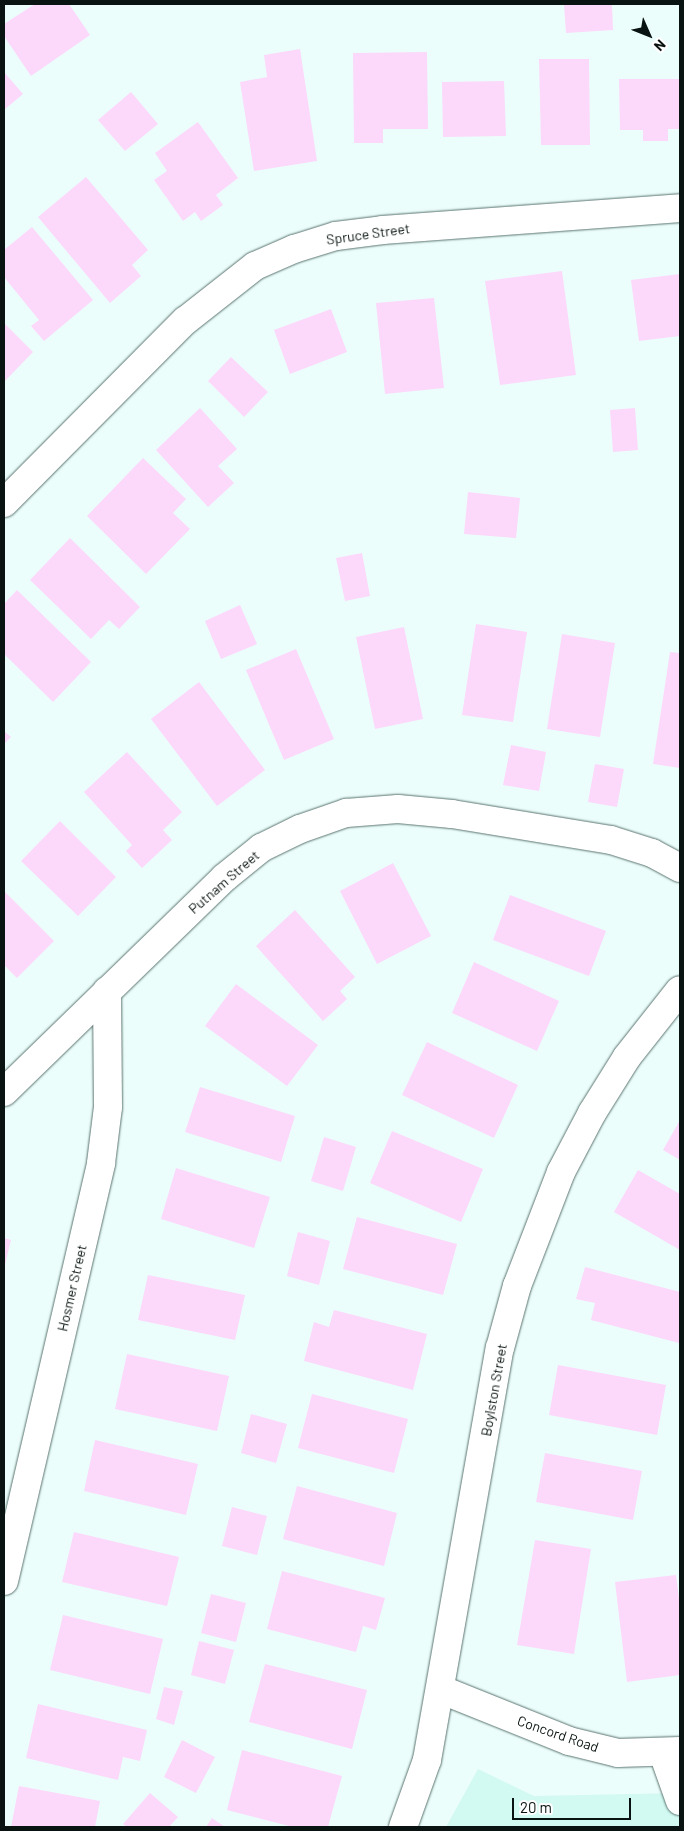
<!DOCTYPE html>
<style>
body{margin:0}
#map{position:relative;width:684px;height:1831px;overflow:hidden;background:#ecfefb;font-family:Barlow,sans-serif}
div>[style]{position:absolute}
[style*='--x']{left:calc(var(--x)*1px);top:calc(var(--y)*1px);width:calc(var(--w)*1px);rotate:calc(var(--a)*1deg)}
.built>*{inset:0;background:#d2f9f2}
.building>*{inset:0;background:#fcd8fb}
.roads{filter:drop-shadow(0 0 1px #5a7470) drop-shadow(0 0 1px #5a7470)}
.minor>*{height:28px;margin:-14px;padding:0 14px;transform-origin:14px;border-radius:14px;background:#fff}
span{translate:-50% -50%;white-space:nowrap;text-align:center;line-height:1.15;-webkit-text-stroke:4px #fff;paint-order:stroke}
.street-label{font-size:14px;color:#091412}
.frame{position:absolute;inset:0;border:5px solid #091412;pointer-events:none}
.north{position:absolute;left:624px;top:10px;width:50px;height:50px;-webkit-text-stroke:4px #fff;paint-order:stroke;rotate:134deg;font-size:14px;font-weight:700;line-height:20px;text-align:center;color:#091412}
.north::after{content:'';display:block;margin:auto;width:18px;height:22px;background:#091412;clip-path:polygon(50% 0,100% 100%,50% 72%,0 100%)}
.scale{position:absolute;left:512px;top:1798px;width:119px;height:22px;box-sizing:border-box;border:2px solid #091412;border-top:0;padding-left:6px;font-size:15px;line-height:18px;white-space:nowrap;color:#091412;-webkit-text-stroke:4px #fff;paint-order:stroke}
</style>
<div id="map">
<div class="built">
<i style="clip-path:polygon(478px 1769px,534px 1796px,680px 1793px,680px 1827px,446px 1827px)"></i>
</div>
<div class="building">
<i style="clip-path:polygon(35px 4px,69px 4px,90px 35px,31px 76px,4px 36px,4px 24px)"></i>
<i style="clip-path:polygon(564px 4px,612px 4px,613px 30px,566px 33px)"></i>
<i style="clip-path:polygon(300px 49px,317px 161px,254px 171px,240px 82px,267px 77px,264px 55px)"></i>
<i style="clip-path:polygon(427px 52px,428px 129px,383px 129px,383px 143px,354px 143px,353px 53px)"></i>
<i style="clip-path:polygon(539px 59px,589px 59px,590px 145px,541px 145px)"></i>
<i style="clip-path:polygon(4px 72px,23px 94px,4px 110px)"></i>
<i style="clip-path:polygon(619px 79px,680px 79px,680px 129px,668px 129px,668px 141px,643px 141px,643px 130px,620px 130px)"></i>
<i style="clip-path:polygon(504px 81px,506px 136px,443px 137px,442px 82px)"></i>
<i style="clip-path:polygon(131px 92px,158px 124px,125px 151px,98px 120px)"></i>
<i style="clip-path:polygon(198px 122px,238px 178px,216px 195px,223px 205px,201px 221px,195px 212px,183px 221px,154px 180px,167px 171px,155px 153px)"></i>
<i style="clip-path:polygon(86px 177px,148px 250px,132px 265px,141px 276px,110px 303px,38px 217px)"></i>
<i style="clip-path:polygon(32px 227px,93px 300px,44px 341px,31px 326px,39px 320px,4px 277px,4px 250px)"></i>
<i style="clip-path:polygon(562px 271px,576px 375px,500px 385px,485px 281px)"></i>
<i style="clip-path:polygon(680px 274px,680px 336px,639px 341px,631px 280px)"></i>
<i style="clip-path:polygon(434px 298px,444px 388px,385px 394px,376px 303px)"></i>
<i style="clip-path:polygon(331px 309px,347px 352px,290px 374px,274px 330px)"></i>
<i style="clip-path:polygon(4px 323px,33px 352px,4px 382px)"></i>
<i style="clip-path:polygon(231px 357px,268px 392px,244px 417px,208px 381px)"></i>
<i style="clip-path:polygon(200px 408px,237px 449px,218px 466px,234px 483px,208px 507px,156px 450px)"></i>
<i style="clip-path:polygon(635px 408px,638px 450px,613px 452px,610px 410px)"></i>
<i style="clip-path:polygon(143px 458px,186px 499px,173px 513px,190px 529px,146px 574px,87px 516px)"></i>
<i style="clip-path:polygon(468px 492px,520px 498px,516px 538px,464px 534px)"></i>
<i style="clip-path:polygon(70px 538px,140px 607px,119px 629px,109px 620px,91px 639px,30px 580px)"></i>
<i style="clip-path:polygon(362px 553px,370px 596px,345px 601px,336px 558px)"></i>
<i style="clip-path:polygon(17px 590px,91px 662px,53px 702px,4px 654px,4px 604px)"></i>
<i style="clip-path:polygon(240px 605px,257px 644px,221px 659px,205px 621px)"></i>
<i style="clip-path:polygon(476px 624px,527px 632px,513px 722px,462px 715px)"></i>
<i style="clip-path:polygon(404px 627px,423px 719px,375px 729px,356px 637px)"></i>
<i style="clip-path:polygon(562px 634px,615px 643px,600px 737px,547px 729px)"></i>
<i style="clip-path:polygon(296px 649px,334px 739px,284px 760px,246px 670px)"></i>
<i style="clip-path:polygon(670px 652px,680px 653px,680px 768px,653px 764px)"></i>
<i style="clip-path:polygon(199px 682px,265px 770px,217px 806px,151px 719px)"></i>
<i style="clip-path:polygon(4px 731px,11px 737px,4px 744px)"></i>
<i style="clip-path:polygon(511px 745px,546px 752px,539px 791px,503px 785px)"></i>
<i style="clip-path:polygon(127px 752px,182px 812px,163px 830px,172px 840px,142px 868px,126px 851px,132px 845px,84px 792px)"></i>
<i style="clip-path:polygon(595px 764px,624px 769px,617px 807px,588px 802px)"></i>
<i style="clip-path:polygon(60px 821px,116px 877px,78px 916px,21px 861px)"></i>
<i style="clip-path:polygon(393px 863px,431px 936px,377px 964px,340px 891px)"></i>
<i style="clip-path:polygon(4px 891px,54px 941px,17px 978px,4px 965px)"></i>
<i style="clip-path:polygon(510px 895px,606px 931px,589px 976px,493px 940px)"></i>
<i style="clip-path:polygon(295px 910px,355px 977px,340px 991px,347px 999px,323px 1021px,256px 946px)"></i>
<i style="clip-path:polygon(474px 962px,559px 1001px,537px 1051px,452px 1013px)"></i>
<i style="clip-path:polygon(236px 984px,318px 1045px,287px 1086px,205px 1026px)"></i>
<i style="clip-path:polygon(427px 1042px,518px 1085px,494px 1138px,402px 1095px)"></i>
<i style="clip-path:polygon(200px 1087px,295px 1116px,281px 1162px,185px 1132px)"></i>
<i style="clip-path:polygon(680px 1120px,680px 1160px,663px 1150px)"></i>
<i style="clip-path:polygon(392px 1131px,483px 1169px,461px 1222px,370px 1183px)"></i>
<i style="clip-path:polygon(324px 1137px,356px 1147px,343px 1191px,311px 1181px)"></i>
<i style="clip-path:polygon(176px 1168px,270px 1197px,254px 1248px,161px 1219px)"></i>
<i style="clip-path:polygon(638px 1170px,680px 1194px,680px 1250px,614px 1212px)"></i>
<i style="clip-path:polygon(357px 1217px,457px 1244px,443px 1295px,343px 1269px)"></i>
<i style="clip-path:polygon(298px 1232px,330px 1241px,319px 1285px,287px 1276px)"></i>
<i style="clip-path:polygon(4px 1238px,11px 1240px,4px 1269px)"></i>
<i style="clip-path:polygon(585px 1267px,680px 1292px,679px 1343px,591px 1320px,595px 1303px,576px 1299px)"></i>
<i style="clip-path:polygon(148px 1275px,245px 1295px,235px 1340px,138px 1320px)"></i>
<i style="clip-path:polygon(334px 1310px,427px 1334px,413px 1390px,304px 1361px,314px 1322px,329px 1327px)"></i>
<i style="clip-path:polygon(127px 1354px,229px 1376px,217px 1431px,115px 1409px)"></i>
<i style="clip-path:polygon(558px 1365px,666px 1385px,657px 1435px,549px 1415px)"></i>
<i style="clip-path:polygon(312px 1394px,408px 1419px,394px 1473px,298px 1448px)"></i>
<i style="clip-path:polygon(251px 1414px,287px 1424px,276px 1463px,241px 1453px)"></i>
<i style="clip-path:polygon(95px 1440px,198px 1464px,186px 1515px,84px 1491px)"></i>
<i style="clip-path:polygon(545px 1453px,642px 1471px,633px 1520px,536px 1502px)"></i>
<i style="clip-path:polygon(297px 1486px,397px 1513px,384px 1566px,283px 1539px)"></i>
<i style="clip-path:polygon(232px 1507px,267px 1516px,257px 1555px,222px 1546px)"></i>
<i style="clip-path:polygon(74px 1532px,179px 1557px,167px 1606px,62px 1582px)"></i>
<i style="clip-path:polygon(535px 1540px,591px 1549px,574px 1654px,517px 1645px)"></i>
<i style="clip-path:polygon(282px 1571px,385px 1598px,376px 1630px,363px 1626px,356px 1652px,267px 1629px)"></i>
<i style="clip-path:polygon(676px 1575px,680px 1606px,680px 1675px,627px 1682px,615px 1582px)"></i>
<i style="clip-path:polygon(211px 1594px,246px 1603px,236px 1642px,201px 1633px)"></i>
<i style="clip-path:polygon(63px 1615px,163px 1639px,150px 1694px,50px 1670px)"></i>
<i style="clip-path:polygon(199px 1641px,234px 1650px,225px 1684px,191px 1675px)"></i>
<i style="clip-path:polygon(265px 1664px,367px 1690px,352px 1749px,249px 1722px)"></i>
<i style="clip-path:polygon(164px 1687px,183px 1691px,174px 1725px,156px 1719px)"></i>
<i style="clip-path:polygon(38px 1704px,147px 1730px,140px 1761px,123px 1757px,118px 1780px,26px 1758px)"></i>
<i style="clip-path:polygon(182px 1740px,215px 1757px,196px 1793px,164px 1777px)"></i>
<i style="clip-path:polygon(242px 1750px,342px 1776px,328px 1827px,293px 1827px,227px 1810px)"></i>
<i style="clip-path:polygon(19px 1786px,100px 1801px,95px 1827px,11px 1827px)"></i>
<i style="clip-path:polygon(150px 1793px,178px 1817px,169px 1827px,127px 1827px,123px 1824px)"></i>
<i style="clip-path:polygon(212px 1818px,225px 1827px,206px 1827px)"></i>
</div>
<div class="roads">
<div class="minor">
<i style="--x:4;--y:503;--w:257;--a:-45.2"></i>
<i style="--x:185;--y:321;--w:89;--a:-38.2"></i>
<i style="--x:255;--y:266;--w:43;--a:-23.6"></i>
<i style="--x:294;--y:249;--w:44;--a:-17.2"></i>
<i style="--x:336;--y:236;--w:47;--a:-7.3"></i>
<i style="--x:383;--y:230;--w:298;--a:-4.2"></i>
<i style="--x:4;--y:1092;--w:307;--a:-44.2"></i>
<i style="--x:224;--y:878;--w:48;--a:-39"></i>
<i style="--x:261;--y:848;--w:43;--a:-26"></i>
<i style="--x:300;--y:829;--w:49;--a:-19.2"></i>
<i style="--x:346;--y:813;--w:52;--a:-4.4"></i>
<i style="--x:398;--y:809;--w:54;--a:5.3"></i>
<i style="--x:452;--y:814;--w:161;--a:9.3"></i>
<i style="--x:611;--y:840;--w:43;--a:17.6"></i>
<i style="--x:652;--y:853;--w:32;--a:28"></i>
<i style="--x:4;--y:1581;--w:429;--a:-76.9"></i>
<i style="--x:101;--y:1163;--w:56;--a:-82.9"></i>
<i style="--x:108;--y:1107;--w:116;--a:-90.5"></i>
<i style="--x:442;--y:1690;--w:137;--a:21.9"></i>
<i style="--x:569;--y:1741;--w:50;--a:13.8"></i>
<i style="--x:618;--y:1753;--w:62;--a:-1.8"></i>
<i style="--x:663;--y:1753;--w:51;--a:70.5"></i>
<i style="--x:403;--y:1827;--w:71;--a:-70.3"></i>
<i style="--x:427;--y:1760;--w:418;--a:-80"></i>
<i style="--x:500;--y:1348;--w:64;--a:-74.7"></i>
<i style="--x:517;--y:1286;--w:122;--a:-68.9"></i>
<i style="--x:561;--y:1172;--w:67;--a:-62.3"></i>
<i style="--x:592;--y:1113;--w:66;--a:-58"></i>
<i style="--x:627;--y:1057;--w:85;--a:-51.7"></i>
</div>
</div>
<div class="street-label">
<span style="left:368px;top:234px;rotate:-8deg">Spruce Street</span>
<span style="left:224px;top:882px;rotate:-41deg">Putnam Street</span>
<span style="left:72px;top:1288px;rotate:-77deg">Hosmer Street</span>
<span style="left:494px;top:1390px;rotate:-80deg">Boylston Street</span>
<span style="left:558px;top:1734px;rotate:19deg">Concord Road</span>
</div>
<div class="frame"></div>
<div class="north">N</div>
<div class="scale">20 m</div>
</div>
